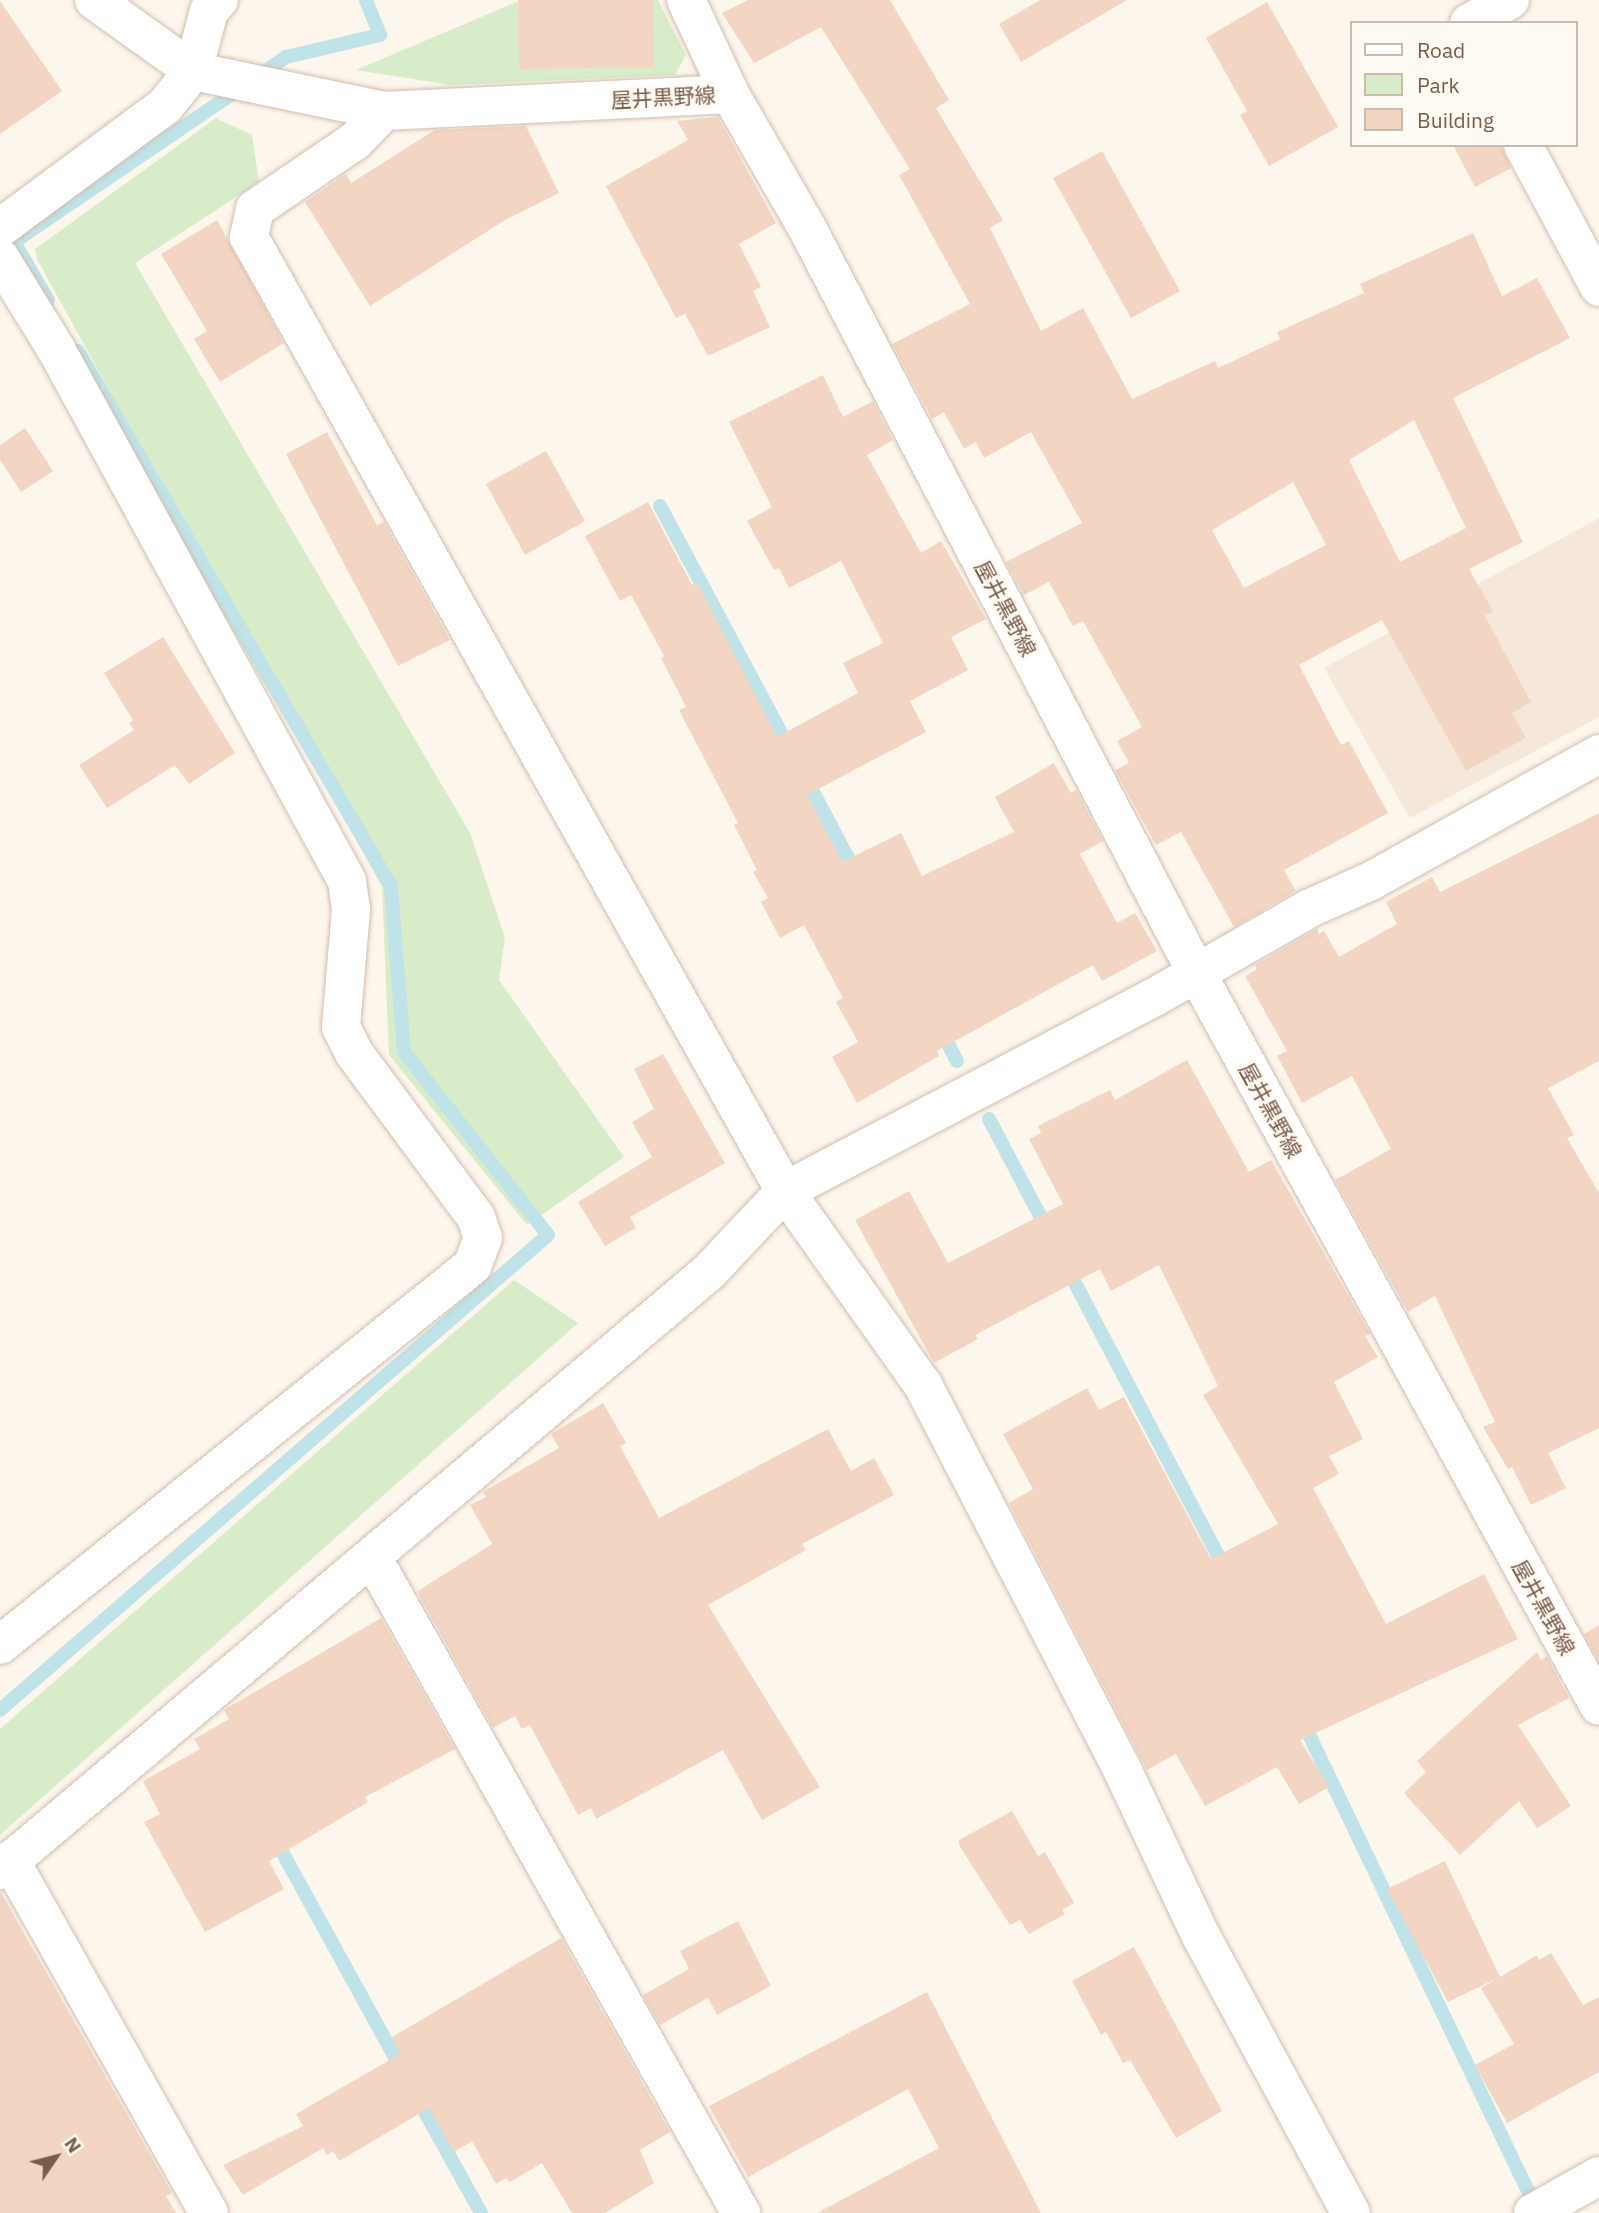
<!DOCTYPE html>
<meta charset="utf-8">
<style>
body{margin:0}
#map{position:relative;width:1599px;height:2213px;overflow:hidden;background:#fdf6ec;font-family:"IBM Plex Sans","Noto Sans JP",sans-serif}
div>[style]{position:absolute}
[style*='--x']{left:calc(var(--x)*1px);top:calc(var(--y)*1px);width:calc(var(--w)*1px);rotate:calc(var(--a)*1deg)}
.residential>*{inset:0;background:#f5e8da}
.green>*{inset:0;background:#d8ecc9}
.stream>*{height:14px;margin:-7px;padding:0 7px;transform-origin:7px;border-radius:7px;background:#bfe3e8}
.building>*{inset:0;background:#f3d5c3}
.roads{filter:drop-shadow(0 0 2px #d1beb0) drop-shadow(0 0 2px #d1beb0)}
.street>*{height:38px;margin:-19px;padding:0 19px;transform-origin:19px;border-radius:19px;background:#fff}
.secondary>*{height:38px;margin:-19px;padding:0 19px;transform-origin:19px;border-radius:19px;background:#fff}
span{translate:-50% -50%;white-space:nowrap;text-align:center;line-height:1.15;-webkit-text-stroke:6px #fffaf3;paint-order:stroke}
.street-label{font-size:21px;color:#7a5c4d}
.legend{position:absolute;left:1350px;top:21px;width:228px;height:126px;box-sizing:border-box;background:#fffaf3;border:2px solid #cabbb1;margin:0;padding:9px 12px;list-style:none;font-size:21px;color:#7a5c4d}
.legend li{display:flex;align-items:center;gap:14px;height:35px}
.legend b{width:35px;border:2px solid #cabbb1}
.north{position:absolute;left:21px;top:2122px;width:70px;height:70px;-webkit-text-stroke:5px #fffaf3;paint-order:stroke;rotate:55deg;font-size:19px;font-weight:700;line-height:28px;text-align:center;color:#7a5c4d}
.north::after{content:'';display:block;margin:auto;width:24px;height:32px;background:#7a5c4d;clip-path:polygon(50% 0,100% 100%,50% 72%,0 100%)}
</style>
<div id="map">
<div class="residential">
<i style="clip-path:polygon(1599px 518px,1599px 717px,1410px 818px,1324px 668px)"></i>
</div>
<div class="green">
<i style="clip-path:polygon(521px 0,658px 0,686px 55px,675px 75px,451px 85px,356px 70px)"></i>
<i style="clip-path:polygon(216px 118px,252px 135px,259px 182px,135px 263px,470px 833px,505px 938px,499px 980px,624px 1157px,527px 1225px,389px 1055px,382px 887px,37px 259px,35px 249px)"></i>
<i style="clip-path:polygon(514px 1280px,578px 1323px,0 1835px,0 1729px)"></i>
</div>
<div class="stream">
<i style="--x:48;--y:300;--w:67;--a:-120.4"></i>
<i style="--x:14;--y:242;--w:329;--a:-34.2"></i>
<i style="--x:286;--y:57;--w:97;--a:-13.2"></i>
<i style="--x:380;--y:35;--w:38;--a:-112"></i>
<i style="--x:660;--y:506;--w:278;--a:61.9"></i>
<i style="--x:804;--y:775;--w:113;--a:62.1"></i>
<i style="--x:940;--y:1028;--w:37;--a:63"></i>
<i style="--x:989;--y:1119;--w:129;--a:62.2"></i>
<i style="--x:1066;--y:1266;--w:344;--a:62.3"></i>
<i style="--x:0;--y:1710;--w:725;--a:-40.92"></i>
<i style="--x:548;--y:1235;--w:233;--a:-128.2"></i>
<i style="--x:404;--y:1052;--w:167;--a:-94.5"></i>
<i style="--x:391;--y:886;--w:620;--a:-120.33"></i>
<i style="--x:1302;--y:1720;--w:522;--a:64.37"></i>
<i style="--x:275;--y:1839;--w:266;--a:61.2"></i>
<i style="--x:416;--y:2096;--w:134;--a:60.9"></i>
</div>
<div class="building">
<i style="clip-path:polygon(518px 0,653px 0,654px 67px,519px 69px)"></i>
<i style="clip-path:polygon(evenodd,748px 0,890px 0,949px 100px,936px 108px,1003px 220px,990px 228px,1041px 331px,1083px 308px,1132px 399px,1215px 361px,1218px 368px,1280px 339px,1277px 332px,1364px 293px,1360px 284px,1473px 233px,1502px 296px,1537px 278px,1570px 338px,1453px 398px,1523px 542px,1469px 569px,1493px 611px,1485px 616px,1531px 702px,1512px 713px,1526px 738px,1466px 771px,1382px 620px,1299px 665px,1341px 745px,1349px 741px,1388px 813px,1284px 870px,1296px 891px,1234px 927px,1181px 832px,1156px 845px,1115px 770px,1129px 763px,1117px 741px,1142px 727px,1083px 621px,1073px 626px,1049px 582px,1024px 595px,1006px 562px,1082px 523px,1031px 432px,984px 458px,976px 442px,964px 449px,944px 412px,932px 419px,892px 344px,970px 304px,899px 175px,910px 169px,821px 27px,754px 63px,722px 13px,748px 0,1414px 420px,1466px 528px,1400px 562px,1349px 460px,1414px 420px,748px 0,1293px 482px,1326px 545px,1244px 588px,1212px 530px,1293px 482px)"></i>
<i style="clip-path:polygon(1040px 0,1127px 0,1021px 62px,999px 24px)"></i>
<i style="clip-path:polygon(0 1px,62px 91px,0 134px)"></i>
<i style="clip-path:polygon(1267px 2px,1338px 127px,1269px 166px,1240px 115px,1247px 111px,1206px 38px)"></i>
<i style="clip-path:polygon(718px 117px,776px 223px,739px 244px,761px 287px,753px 291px,770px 327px,708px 356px,685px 314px,676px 318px,606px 186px,688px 140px,677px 121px)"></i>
<i style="clip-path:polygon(526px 126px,559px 193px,505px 220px,370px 306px,305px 202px,346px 174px,351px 183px,435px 130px)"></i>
<i style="clip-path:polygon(1453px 145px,1501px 145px,1511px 168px,1475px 187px)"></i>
<i style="clip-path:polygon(1102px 151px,1180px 291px,1131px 318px,1053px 178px)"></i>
<i style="clip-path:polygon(217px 220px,284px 343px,220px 382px,194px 339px,207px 331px,161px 254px)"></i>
<i style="clip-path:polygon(823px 375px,843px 417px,873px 401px,893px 440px,867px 455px,921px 553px,941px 541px,986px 619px,951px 637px,968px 670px,910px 701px,926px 732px,807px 795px,842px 862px,901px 833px,922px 876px,1014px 832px,995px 797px,1054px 763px,1071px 793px,1076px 790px,1103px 841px,1080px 854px,1117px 923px,1135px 913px,1157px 951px,1102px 981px,1093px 965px,937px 1051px,939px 1056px,857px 1103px,832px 1057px,858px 1042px,836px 1002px,843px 998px,804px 925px,780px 938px,761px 902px,768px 898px,753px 872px,757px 870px,734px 825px,738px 823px,679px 710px,686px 707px,661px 658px,664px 656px,631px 595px,620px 601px,585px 536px,648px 502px,692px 585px,697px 582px,777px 737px,858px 693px,843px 663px,883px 643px,841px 561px,789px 588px,779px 568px,774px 570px,747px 521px,772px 507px,729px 422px)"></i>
<i style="clip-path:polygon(25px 428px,53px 471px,21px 492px,0 460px,0 445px)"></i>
<i style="clip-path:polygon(327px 432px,377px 525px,384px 522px,450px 640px,398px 666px,286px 454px)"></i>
<i style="clip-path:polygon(546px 451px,585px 521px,525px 555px,486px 484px)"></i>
<i style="clip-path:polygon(163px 637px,235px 753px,189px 784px,175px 765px,107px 808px,79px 765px,134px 730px,129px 723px,133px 720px,104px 673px)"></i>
<i style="clip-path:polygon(1599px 813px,1599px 1061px,1548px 1088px,1574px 1135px,1567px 1138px,1599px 1193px,1599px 1428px,1548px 1453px,1566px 1488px,1531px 1505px,1512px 1467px,1508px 1469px,1483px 1427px,1495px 1422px,1435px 1296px,1408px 1312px,1335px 1180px,1391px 1149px,1352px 1076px,1302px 1103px,1277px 1056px,1287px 1051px,1245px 976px,1257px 969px,1255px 965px,1317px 929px,1319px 934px,1324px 931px,1339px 957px,1397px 924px,1386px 902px,1432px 877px,1440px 892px)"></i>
<i style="clip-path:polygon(663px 1054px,725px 1163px,630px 1217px,636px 1228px,605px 1246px,578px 1202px,652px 1157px,632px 1122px,654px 1109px,634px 1069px)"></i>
<i style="clip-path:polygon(1187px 1060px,1249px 1172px,1271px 1160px,1370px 1334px,1365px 1336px,1378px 1357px,1334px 1382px,1363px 1439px,1329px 1456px,1339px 1474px,1313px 1488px,1386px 1624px,1484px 1574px,1518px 1639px,1300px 1740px,1329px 1787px,1299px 1804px,1277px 1767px,1205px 1806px,1176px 1754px,1147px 1770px,1009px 1503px,1033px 1489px,1003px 1434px,1087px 1388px,1099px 1410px,1124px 1397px,1211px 1559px,1278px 1524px,1203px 1395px,1218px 1386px,1159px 1265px,1111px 1291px,1100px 1269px,975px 1335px,978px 1339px,934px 1363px,855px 1220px,909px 1191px,948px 1263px,1063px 1204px,1029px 1139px,1041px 1133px,1038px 1126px,1110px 1090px,1115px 1100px)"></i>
<i style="clip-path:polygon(603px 1403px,626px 1443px,620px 1446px,659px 1518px,828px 1429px,851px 1471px,874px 1458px,894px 1495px,802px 1544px,806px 1550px,708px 1605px,820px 1787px,762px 1820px,723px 1750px,596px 1819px,591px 1808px,578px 1815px,530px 1725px,522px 1729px,515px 1716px,493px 1728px,420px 1597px,418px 1591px,492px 1544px,470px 1505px,486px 1497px,483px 1492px,559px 1448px,551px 1434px)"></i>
<i style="clip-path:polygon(381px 1618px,455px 1749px,365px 1797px,368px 1802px,269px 1861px,284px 1889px,205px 1932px,144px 1822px,160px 1814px,143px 1781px,200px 1749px,194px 1739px,229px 1719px,224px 1710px)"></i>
<i style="clip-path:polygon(1599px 1625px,1599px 1661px,1584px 1634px)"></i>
<i style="clip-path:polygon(1537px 1652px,1541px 1660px,1547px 1656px,1569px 1698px,1518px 1725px,1571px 1806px,1537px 1828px,1519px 1801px,1460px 1855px,1404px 1793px,1426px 1772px,1417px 1761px)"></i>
<i style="clip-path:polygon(1012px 1811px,1038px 1856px,1045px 1852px,1074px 1903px,1062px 1910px,1065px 1914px,1029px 1934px,1020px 1920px,1010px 1925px,959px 1845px,959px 1840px)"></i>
<i style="clip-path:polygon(1445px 1861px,1500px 1977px,1537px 1955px,1539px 1960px,1551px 1953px,1583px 2005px,1599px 1997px,1599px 2072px,1507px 2123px,1475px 2065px,1514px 2044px,1481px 1988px,1498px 1978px,1448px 2002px,1387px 1889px)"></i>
<i style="clip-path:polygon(0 1891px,172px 2193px,166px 2196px,176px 2213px,0 2213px)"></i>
<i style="clip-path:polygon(738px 1921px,771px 1986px,717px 2015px,708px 1998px,660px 2025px,643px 1995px,689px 1969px,680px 1951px)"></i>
<i style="clip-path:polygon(561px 1938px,670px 2132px,640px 2150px,654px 2183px,605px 2213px,572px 2213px,542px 2163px,510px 2182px,506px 2178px,496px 2184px,472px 2141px,454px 2152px,429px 2108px,339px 2161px,333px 2151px,327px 2155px,323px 2148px,243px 2195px,223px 2165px,303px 2126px,296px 2114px,400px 2054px,392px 2037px)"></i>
<i style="clip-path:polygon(1134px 1947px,1222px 2111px,1176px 2138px,1130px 2060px,1123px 2063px,1106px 2032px,1101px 2035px,1072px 1981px)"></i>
<i style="clip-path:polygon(927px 1992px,1041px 2213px,817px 2213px,939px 2148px,908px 2089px,748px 2177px,709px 2106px)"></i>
</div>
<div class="roads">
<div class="street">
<i style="--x:686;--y:0;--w:104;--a:64.9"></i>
<i style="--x:1469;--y:23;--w:47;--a:-29.3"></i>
<i style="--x:384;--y:111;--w:42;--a:134"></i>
<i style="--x:355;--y:141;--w:121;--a:145.8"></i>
<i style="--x:255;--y:209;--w:29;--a:102"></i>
<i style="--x:249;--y:237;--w:1094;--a:60.67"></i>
<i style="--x:785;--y:1191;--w:238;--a:54.6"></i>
<i style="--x:923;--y:1385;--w:430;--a:62.6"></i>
<i style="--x:1121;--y:1767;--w:187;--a:64.7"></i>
<i style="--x:1201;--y:1936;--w:315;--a:61.6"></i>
<i style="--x:1523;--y:145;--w:161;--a:61.8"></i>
<i style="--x:0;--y:228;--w:205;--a:-36.5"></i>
<i style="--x:165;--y:106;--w:45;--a:-51.3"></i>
<i style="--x:193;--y:71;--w:62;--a:-75.1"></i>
<i style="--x:209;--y:11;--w:15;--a:-48"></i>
<i style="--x:0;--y:258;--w:107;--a:58.4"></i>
<i style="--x:56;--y:349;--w:606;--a:61.32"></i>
<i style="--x:347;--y:881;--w:29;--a:82"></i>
<i style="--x:351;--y:910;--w:117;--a:94.9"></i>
<i style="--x:341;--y:1027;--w:29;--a:63"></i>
<i style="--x:354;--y:1053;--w:204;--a:53.4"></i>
<i style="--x:476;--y:1217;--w:22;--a:72"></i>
<i style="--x:483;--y:1238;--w:30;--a:111"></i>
<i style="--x:472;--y:1266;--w:605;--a:141.24"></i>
<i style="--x:372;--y:1557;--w:753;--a:60.64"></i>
<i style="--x:10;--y:1860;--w:405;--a:60.6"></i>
<i style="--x:0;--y:1870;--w:928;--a:-40.15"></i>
<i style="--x:709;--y:1272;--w:111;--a:-46.8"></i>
<i style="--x:1533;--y:2213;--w:76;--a:-29.3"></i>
</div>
<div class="secondary">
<i style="--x:94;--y:0;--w:122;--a:35.6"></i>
<i style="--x:193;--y:71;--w:195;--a:11.8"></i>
<i style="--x:384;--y:111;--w:346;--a:-2.8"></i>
<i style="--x:730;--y:94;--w:152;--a:60.1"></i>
<i style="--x:806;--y:226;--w:842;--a:62.4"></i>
<i style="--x:1196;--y:972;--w:837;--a:61.23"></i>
<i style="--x:785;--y:1191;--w:416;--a:-27.7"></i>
<i style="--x:1153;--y:998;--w:181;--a:-29.8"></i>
<i style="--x:1310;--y:908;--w:67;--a:-23.9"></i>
<i style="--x:1371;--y:881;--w:261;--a:-29.1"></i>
</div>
</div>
<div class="street-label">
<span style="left:663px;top:97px;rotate:-3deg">屋井黒野線</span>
<span style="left:1006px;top:608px;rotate:62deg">屋井黒野線</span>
<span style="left:1271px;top:1110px;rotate:61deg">屋井黒野線</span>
<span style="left:1544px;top:1607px;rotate:61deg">屋井黒野線</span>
</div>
<ul class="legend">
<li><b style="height:9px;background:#fff"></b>Road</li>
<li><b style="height:19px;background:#d8ecc9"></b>Park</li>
<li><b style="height:19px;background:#f3d5c3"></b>Building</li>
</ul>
<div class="north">N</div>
</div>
